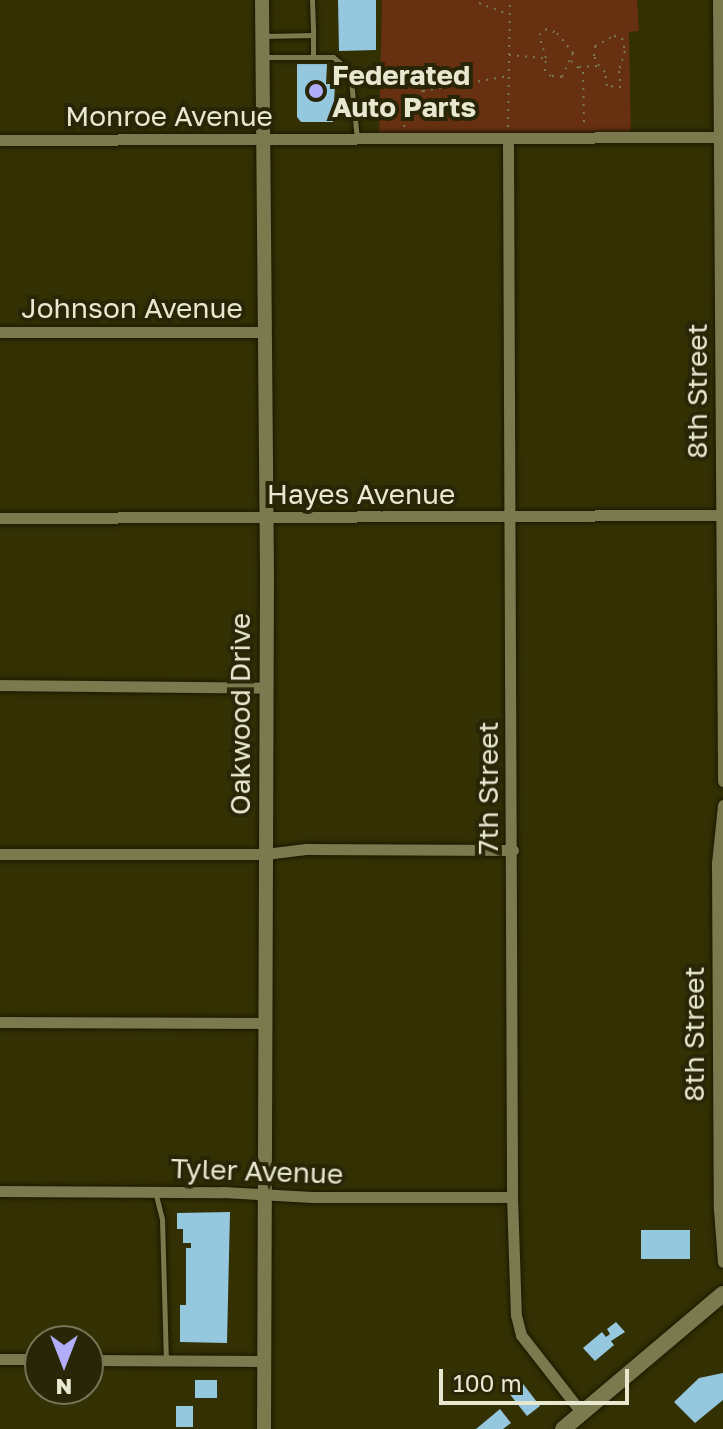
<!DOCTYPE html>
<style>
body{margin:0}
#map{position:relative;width:723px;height:1429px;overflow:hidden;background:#333003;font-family:"Golos Text",sans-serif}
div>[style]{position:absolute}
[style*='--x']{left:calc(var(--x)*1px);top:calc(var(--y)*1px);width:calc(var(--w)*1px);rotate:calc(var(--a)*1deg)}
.green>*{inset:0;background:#673011}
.building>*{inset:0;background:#95c8de}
.path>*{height:2px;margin-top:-1px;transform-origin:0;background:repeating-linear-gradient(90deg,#7a7853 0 2px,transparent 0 8px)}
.roads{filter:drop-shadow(0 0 2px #1a1800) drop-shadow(0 0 2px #1a1800)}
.service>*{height:5px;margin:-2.5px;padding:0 2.5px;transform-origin:2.5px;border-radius:2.5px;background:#7b794e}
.minor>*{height:11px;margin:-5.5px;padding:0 5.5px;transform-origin:5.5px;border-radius:5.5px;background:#7b794e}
.tertiary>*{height:14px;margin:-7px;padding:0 7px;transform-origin:7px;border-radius:7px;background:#7b794e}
.secondary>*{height:16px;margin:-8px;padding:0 8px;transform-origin:8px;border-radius:8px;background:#7b794e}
.dots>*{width:22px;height:22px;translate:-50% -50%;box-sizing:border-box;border:4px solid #282606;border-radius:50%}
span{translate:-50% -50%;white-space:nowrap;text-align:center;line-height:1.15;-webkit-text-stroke:8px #282606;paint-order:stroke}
.poi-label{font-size:28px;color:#e8e8d1;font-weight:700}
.left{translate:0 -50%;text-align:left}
.street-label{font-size:28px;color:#e8e8d1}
.north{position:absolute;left:24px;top:1325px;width:80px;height:80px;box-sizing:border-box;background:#282606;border:2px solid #757457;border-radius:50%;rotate:180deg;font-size:22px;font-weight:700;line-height:32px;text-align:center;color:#e8e8d1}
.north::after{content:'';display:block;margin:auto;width:28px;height:36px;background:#b2adf9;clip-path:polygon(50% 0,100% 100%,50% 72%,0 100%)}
.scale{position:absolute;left:439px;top:1369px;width:190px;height:36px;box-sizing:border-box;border:4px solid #e8e8d1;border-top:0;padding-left:10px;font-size:24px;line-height:28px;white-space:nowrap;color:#e8e8d1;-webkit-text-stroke:6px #282606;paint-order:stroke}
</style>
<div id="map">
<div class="green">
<i style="clip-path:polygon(382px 0,637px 0,639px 31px,629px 32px,631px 138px,379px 140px)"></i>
</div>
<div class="building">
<i style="clip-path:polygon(338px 0,376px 0,376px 50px,339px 51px)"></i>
<i style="clip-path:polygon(297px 64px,327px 64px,326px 84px,335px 84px,333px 122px,301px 122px,297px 117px)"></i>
<i style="clip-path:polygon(230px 1212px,227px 1343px,180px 1342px,180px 1305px,186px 1305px,186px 1248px,191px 1248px,191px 1243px,183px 1243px,183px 1229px,177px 1229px,177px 1213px)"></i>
<i style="clip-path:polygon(641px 1230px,690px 1230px,690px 1259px,641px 1259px)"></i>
<i style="clip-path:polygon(616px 1322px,625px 1332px,611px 1341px,614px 1345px,595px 1361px,583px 1348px,602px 1332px,606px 1337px,610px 1334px,607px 1329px)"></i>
<i style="clip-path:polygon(723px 1373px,723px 1400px,695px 1423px,674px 1402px,699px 1378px)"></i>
<i style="clip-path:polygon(517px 1376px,540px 1406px,527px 1416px,504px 1387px)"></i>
<i style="clip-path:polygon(195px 1380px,217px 1380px,217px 1398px,195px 1398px)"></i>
<i style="clip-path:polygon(176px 1406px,193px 1406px,193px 1427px,176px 1427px)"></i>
<i style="clip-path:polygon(500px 1409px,511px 1423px,503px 1429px,476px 1429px)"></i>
</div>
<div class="path">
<i style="--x:479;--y:3;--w:31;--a:21"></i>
<i style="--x:509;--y:55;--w:37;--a:5"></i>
<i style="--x:546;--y:58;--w:24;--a:-107"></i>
<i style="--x:539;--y:35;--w:8;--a:-45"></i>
<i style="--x:545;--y:29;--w:13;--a:18"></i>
<i style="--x:557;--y:33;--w:26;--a:51"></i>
<i style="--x:573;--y:53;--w:26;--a:115"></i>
<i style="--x:562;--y:77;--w:11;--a:-175"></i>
<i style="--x:551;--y:76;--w:8;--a:-140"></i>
<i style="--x:545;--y:71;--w:13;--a:-86"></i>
<i style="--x:571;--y:61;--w:16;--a:43"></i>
<i style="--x:583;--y:72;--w:53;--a:88.9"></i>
<i style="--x:579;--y:67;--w:20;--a:-3"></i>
<i style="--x:599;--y:66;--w:11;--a:-117"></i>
<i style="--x:594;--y:56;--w:10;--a:-84"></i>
<i style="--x:595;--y:46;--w:21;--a:-28"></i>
<i style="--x:614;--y:36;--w:8;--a:14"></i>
<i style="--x:622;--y:38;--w:13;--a:77"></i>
<i style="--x:625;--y:51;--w:21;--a:107"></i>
<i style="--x:619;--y:71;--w:16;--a:83"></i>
<i style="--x:621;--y:87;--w:14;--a:-176"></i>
<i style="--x:607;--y:86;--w:14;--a:-98"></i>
<i style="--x:605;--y:72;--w:8;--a:-135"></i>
<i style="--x:404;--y:127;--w:26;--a:-81"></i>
<i style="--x:408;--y:101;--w:18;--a:-34"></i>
<i style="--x:423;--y:91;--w:87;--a:-9.9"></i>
<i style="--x:508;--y:127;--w:127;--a:-89.1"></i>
</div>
<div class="roads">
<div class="service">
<i style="--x:312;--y:0;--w:35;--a:88"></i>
<i style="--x:264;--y:36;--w:49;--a:-1.2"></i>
<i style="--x:313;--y:35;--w:22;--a:90"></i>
<i style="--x:265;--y:57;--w:68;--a:0"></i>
<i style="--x:333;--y:57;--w:22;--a:39"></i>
<i style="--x:350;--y:71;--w:68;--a:84.1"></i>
<i style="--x:155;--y:1191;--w:29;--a:76"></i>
<i style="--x:162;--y:1219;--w:140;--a:88.4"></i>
</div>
<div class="minor">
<i style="--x:718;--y:0;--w:781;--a:89.63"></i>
<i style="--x:0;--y:140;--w:723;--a:-0.24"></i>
<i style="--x:508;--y:140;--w:1057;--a:89.78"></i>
<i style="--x:512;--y:1197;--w:118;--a:88.1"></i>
<i style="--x:516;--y:1315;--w:21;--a:76"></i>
<i style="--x:521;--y:1335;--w:99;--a:52"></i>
<i style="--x:0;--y:332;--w:265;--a:0"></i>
<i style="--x:0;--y:518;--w:723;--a:-0.24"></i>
<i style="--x:0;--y:685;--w:266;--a:0.6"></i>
<i style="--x:723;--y:805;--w:58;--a:95.9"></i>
<i style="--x:717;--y:863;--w:346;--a:89.7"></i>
<i style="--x:719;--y:1209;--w:53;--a:85.7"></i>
<i style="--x:0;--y:854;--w:265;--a:0"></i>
<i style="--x:265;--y:854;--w:41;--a:-7"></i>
<i style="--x:306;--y:849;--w:207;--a:0.3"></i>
<i style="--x:0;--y:1022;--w:265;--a:0.2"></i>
<i style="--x:0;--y:1191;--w:223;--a:0.3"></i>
<i style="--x:223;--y:1192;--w:89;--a:3.2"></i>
<i style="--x:312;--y:1197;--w:200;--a:0"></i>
<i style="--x:0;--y:1359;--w:40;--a:0"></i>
<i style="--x:88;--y:1360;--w:176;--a:0.3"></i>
</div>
<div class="tertiary">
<i style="--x:262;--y:0;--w:575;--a:89.5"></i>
<i style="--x:267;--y:575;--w:854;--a:90.2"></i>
</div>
<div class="secondary">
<i style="--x:563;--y:1429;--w:209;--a:-40.2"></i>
</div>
</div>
<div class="dots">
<i style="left:316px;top:91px;background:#b2adf9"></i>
</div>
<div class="poi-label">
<span class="left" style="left:332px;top:91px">Federated<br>Auto Parts</span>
</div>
<div class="street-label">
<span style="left:169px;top:116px">Monroe Avenue</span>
<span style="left:132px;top:308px">Johnson Avenue</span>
<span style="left:697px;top:391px;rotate:-90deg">8th Street</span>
<span style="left:361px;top:494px">Hayes Avenue</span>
<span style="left:240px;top:714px;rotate:-90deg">Oakwood Drive</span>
<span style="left:488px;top:788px;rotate:-90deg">7th Street</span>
<span style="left:694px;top:1034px;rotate:-90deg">8th Street</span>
<span style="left:257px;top:1171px;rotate:2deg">Tyler Avenue</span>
</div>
<div class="north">N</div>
<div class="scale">100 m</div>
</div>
